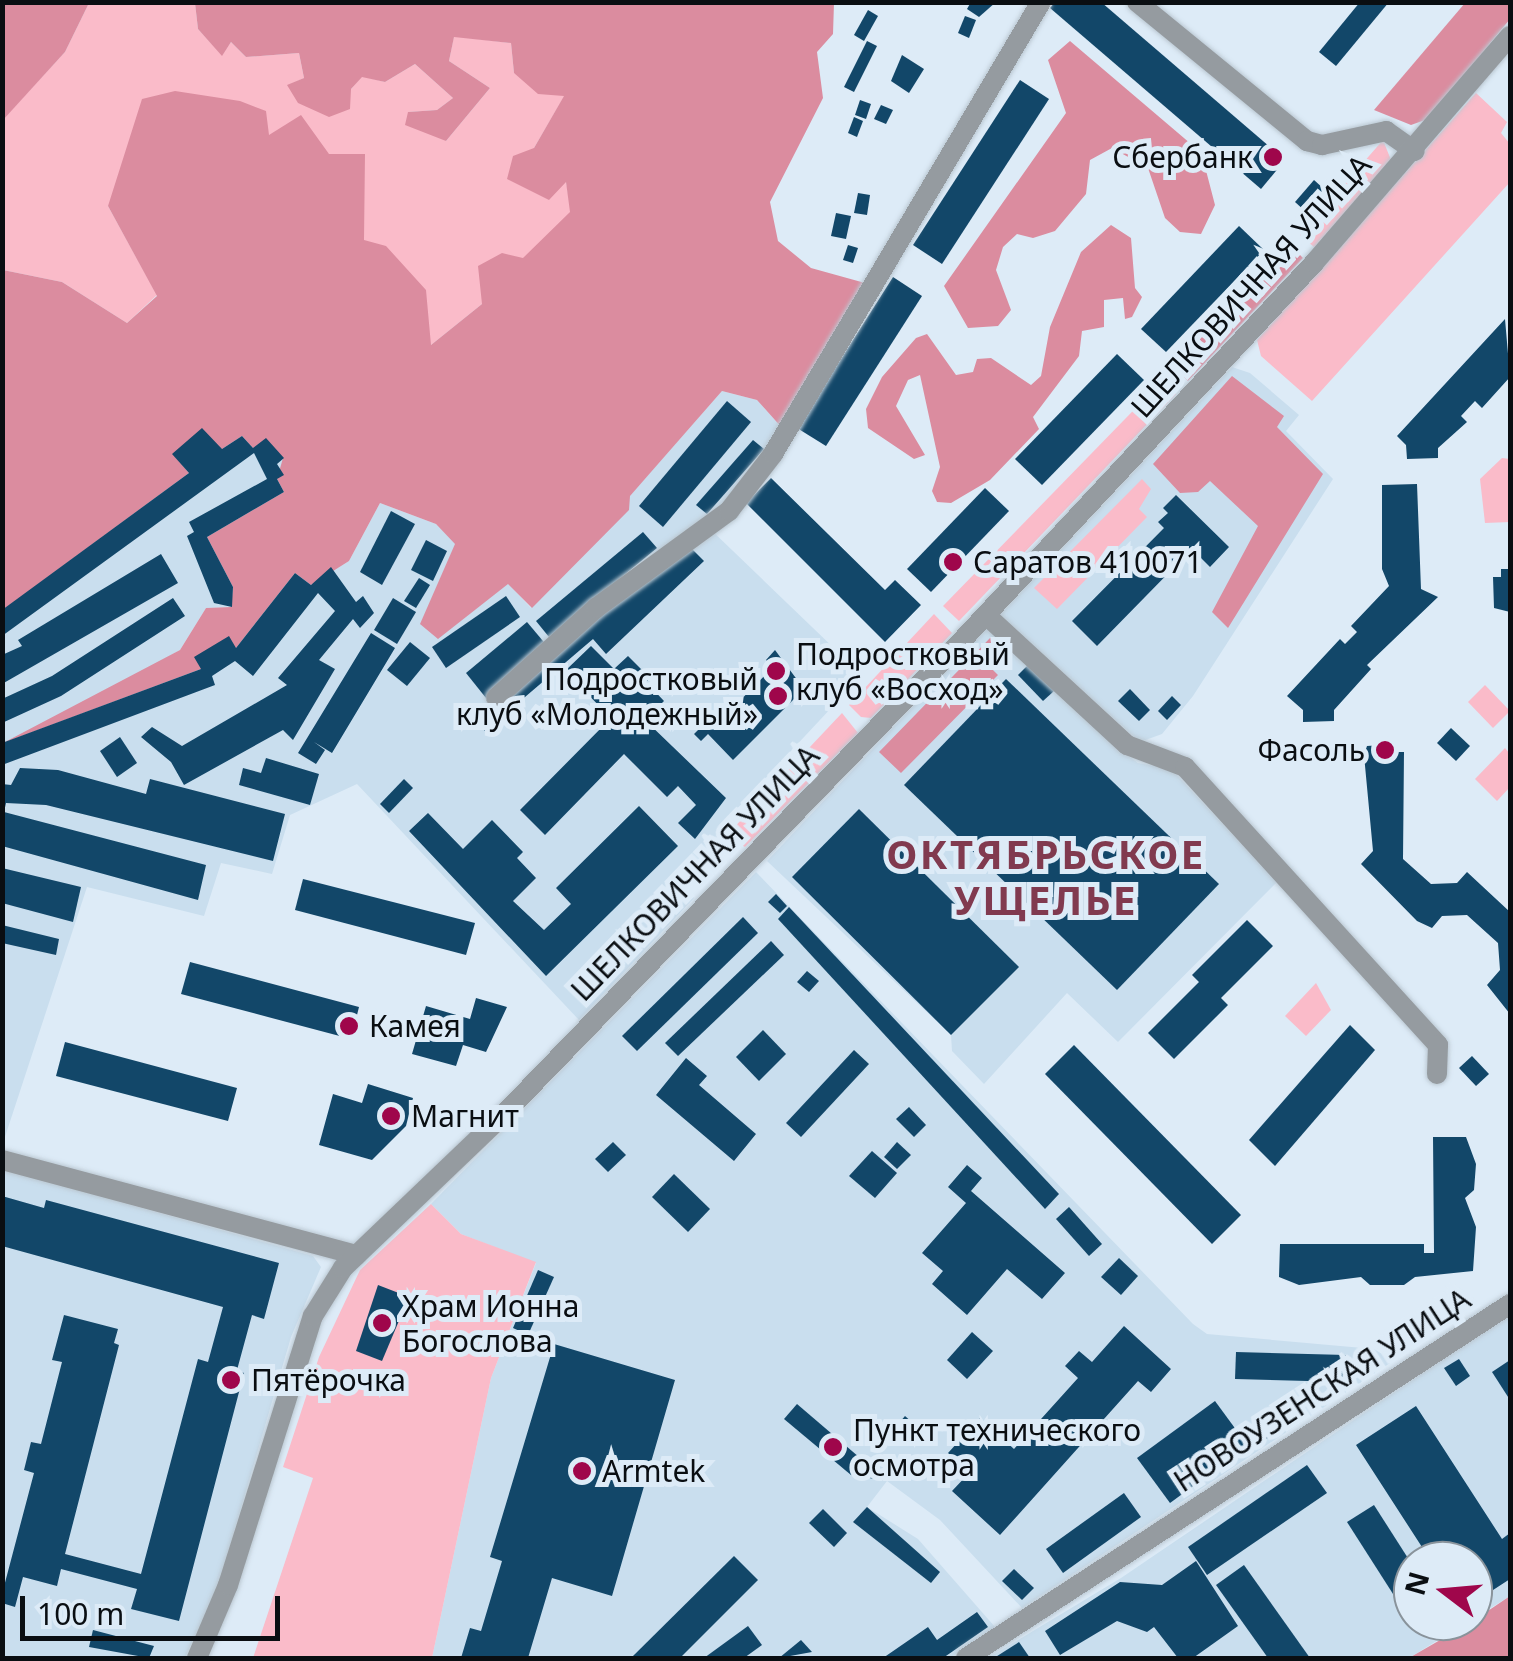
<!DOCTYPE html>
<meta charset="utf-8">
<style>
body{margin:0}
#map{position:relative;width:1513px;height:1661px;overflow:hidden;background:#ddebf7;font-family:"Noto Sans",sans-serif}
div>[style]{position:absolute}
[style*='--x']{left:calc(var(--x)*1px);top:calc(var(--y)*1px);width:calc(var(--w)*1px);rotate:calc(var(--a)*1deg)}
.built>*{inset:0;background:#c9deee}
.green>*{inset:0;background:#fabbc9}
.forest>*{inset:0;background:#db8c9f}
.building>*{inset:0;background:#124769}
.roads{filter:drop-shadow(0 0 2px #bbc8d2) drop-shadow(0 0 2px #bbc8d2)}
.street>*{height:20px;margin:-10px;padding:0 10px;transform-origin:10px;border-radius:10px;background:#959ba0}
.dots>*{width:28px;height:28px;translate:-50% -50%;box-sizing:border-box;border:5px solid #ddebf7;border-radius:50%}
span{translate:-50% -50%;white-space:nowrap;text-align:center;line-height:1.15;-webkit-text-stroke:10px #ddebf7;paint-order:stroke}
.poi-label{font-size:30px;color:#0a0e12}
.right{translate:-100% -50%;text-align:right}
.left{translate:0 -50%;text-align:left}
.street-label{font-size:30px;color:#0a0e12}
.district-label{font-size:40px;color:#813a4f;font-weight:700;letter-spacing:2.5px}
.frame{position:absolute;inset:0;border:5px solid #0a0e12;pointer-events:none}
.north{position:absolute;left:1393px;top:1541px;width:100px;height:100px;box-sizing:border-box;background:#ddebf7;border:2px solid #89939b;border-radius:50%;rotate:286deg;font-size:28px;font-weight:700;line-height:40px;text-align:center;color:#0a0e12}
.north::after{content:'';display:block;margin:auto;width:35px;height:45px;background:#9f064b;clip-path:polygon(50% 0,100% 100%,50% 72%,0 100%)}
.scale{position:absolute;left:20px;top:1596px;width:260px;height:45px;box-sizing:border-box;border:5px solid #0a0e12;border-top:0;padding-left:12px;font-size:30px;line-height:35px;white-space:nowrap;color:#0a0e12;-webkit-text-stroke:8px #ddebf7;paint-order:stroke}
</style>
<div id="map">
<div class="built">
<i style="clip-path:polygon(1232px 367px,1250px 373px,1299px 415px,1286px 431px,1333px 479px,1193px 696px,1162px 734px,1140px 742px,999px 616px)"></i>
<i style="clip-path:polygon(722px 391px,757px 400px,783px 429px,708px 527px,862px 675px,719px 828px,726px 836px,680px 883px,694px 898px,579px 1020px,357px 784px,290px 815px,272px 874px,221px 863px,204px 916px,87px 887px,2px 1146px,2px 610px,188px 473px,172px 454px,202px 428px,242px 436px,284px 458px,284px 492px,233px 587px,232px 607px,206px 608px,180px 650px,118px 687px,200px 669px,295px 573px,311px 585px,349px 561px,380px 503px,436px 524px,456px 544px,421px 624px,438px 638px,508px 583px,531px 608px)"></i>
<i style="clip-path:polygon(987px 628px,1115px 746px,1138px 763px,1171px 769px,1277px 882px,1118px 1042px,1067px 993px,984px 1084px,952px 1051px,951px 1035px,767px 861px)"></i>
<i style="clip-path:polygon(756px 872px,1193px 1324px,1207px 1334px,1374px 1349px,1393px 1361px,1022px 1608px,940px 1520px,887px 1481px,867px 1507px,918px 1539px,995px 1627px,950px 1658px,432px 1658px,491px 1378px,536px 1263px,461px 1234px,431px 1204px)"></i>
<i style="clip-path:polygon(2px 1169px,313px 1256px,321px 1267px,291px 1337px,219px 1583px,185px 1658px,3px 1658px)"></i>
<i style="clip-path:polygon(1510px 1314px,1510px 1596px,1473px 1619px,1473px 1561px,1413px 1561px,1413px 1621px,1469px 1621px,1409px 1658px,988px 1658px,1121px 1578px)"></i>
</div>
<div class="green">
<i style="clip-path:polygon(89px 3px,195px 3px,198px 29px,222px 55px,231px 42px,246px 57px,299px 53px,304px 78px,287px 86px,351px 89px,362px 76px,385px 82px,415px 64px,453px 98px,437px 110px,408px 112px,446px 141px,490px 88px,449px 61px,454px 36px,511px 43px,514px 73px,565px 95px,534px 148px,566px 181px,571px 212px,482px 304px,431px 345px,364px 241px,364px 154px,329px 154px,268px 135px,108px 206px,157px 295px,127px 323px,62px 282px,3px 270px,2px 120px,65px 52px)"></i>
<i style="clip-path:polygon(1476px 93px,1507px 122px,1501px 133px,1510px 144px,1510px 182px,1312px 401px,1261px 356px,1257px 340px)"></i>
<i style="clip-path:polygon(1383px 140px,1391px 160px,1314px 247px,1300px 235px,1308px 225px,1299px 217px,1324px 189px,1335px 195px)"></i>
<i style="clip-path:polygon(1162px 381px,1176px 394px,959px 621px,943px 606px)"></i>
<i style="clip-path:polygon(1502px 458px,1510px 459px,1510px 522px,1485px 523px,1480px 479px)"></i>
<i style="clip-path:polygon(1142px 479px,1151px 489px,1139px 509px,1147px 517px,1057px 609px,1034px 588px)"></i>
<i style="clip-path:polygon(934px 614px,952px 633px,871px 718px,861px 717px,849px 705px)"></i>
<i style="clip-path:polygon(1485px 685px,1510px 711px,1493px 728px,1468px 702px)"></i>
<i style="clip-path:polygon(842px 713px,858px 733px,745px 847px,726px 836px)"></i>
<i style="clip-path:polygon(1505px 748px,1510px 754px,1510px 787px,1497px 801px,1475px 779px)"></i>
<i style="clip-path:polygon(1316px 983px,1331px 1010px,1306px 1036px,1285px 1016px)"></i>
<i style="clip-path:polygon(431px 1204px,461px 1234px,536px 1262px,491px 1378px,432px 1658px,253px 1658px,313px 1478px,283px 1467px,319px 1357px,360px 1270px)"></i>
</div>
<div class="forest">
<i style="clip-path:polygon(3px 2px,89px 3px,65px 52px,3px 120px)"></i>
<i style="clip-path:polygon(195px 3px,834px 3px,833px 34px,817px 52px,823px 98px,770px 202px,778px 241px,811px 268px,865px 283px,783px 429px,757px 400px,722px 391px,630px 496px,629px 510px,532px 608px,508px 584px,438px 639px,420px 624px,455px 544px,436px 524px,380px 503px,349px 561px,311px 585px,295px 573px,236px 648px,201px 669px,3px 743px,180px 650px,206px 608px,231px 607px,233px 587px,207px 537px,284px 492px,277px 479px,283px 458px,253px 448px,242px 436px,222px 449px,173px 454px,189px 473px,3px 610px,3px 270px,62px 282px,127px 323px,157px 296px,108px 206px,142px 99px,175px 91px,240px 101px,266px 111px,269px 135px,301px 115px,329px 154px,365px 154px,364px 240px,386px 246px,426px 290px,431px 345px,482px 304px,478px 266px,502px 253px,523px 258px,570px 212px,566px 182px,549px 200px,507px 179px,513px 156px,534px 148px,564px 96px,538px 94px,514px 73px,511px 43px,454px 37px,449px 61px,490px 88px,446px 141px,405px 125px,408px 112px,437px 110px,453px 98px,415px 64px,385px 82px,362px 77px,351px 89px,350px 109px,329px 117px,298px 103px,287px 85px,304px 78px,299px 53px,246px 57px,231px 42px,222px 56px,198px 29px)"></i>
<i style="clip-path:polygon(1465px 3px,1510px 3px,1510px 19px,1428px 119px,1411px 125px,1374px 110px)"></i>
<i style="clip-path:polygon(1070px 41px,1191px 144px,1203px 159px,1215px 205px,1201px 234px,1180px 232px,1165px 218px,1148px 168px,1112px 148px,1090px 160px,1086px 194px,1055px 231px,1033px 238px,1017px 234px,1003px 247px,996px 270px,1011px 310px,998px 326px,968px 328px,944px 286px,1066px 113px,1048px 60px)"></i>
<i style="clip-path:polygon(1111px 225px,1131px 238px,1135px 288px,1142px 297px,1132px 317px,1125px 319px,1123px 298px,1104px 300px,1104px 327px,1082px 331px,1079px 356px,1033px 417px,1039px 429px,990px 480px,951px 503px,937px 502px,932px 491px,940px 467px,920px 375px,908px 380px,896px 406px,925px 455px,914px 459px,868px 428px,866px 409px,882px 377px,916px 338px,927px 334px,956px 375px,973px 372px,977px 359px,991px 358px,1031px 385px,1041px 376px,1050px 327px,1081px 252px)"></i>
<i style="clip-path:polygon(1289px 244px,1303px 258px,1188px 381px,1174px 367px)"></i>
<i style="clip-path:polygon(1232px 376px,1284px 416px,1277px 427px,1323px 474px,1228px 628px,1212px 612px,1258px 526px,1210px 481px,1198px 492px,1180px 493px,1153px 464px)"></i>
<i style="clip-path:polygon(991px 637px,1008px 653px,992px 669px,998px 675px,901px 773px,879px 752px)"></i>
<i style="clip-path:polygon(1510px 1596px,1510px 1658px,1409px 1658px,1473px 1621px)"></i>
</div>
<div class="building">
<i style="clip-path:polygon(971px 2px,996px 2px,979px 17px,967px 9px)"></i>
<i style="clip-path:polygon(1055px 2px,1101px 2px,1285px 160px,1261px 189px,1050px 8px)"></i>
<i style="clip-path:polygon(1360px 2px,1389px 2px,1336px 66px,1319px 52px)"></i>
<i style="clip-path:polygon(868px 10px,878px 16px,864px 41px,854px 35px)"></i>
<i style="clip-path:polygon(965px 16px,976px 20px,969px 38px,958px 33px)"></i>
<i style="clip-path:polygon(867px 41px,877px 46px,854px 92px,844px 87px)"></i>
<i style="clip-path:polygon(902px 55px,924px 69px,909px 93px,891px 81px)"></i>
<i style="clip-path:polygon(1020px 80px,1049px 99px,942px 264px,913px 245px)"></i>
<i style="clip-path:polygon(860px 100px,871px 104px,866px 119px,855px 115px)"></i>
<i style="clip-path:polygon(881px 105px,893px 110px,886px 124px,874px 119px)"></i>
<i style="clip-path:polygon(854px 117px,863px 121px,857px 137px,848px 133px)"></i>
<i style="clip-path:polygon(1314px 180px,1324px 189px,1305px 211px,1295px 202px)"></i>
<i style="clip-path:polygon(858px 193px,870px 195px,867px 215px,854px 213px)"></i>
<i style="clip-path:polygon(836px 213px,851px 216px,846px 239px,831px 236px)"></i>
<i style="clip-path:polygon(1239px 226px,1264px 250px,1166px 352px,1141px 329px)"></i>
<i style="clip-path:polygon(848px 245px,858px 248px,853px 263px,843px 260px)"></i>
<i style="clip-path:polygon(893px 277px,922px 296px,826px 446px,797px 428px)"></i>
<i style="clip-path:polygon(1505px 319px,1510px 377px,1482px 408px,1475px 401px,1461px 416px,1467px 422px,1438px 448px,1438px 458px,1407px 459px,1406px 445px,1397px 436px)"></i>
<i style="clip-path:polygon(1117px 354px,1144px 380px,1042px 485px,1015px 459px)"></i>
<i style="clip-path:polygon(727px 401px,751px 422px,663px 527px,639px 506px)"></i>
<i style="clip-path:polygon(202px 428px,222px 449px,242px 436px,253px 448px,266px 438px,284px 458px,277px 464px,284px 475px,277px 479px,284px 492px,207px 537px,233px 587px,232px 607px,214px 603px,187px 536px,194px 532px,189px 522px,267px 479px,254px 453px,2px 636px,2px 610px,189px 473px,172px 454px)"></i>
<i style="clip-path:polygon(753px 440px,764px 449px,707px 514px,696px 505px)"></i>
<i style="clip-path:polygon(771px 478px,885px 590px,895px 580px,921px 605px,885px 642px,746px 503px)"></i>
<i style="clip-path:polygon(1417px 484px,1421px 589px,1438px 597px,1367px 665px,1371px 669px,1334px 710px,1334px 721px,1303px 722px,1303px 710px,1287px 696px,1340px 639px,1345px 644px,1357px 632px,1351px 626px,1389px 586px,1382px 569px,1382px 485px)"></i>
<i style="clip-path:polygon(985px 488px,1009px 511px,931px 592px,907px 569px)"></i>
<i style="clip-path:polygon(1176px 495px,1229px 547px,1210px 567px,1192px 549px,1097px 646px,1072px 621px,1164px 528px,1158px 522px,1168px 513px,1163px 508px)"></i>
<i style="clip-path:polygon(391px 511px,415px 524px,382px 585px,360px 572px)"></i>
<i style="clip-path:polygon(643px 532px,657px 548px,549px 637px,536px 621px)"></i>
<i style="clip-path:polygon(426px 540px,447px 551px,433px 581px,411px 570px)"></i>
<i style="clip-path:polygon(685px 542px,704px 561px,606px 654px,593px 639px,485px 731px,475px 720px)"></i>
<i style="clip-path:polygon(161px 554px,178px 583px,2px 684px,2px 655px,22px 646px,18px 640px)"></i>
<i style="clip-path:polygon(331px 567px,356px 602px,363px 596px,374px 613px,360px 628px,353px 619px,319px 660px,335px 669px,293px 740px,283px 730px,184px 785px,171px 762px,141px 737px,152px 727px,182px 746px,287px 685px,278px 678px,335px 611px,318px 593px,253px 676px,235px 661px,212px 676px,215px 685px,2px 765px,2px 743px,201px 669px,194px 657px,229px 636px,236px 648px,295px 573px,311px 585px)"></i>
<i style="clip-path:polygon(1501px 569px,1510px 569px,1510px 612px,1494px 608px,1493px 577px,1501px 577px)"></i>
<i style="clip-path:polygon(419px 578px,430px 585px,416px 608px,404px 601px)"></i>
<i style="clip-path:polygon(506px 596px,520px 617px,446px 668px,432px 647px)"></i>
<i style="clip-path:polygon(173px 598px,185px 616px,61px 696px,2px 723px,2px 699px,52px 676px)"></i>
<i style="clip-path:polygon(393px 598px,416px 612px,397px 644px,374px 630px)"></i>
<i style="clip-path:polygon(527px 622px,548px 647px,486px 698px,466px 673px)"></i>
<i style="clip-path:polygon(371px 633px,395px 648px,332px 753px,314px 742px,325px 750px,316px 764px,298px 753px)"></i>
<i style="clip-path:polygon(410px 642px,430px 658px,407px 686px,387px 670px)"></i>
<i style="clip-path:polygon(591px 646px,614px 669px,628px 656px,650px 678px,646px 682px,664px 701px,645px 720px,726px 798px,695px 839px,678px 823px,696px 805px,678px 786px,667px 797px,624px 754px,545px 835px,520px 810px,611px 718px,565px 671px)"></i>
<i style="clip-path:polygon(775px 650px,804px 689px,733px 760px,708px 734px,701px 741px,694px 734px,707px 721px,713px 728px,773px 667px,766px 660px)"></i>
<i style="clip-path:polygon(1028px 665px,1054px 691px,1043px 701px,1018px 675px)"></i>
<i style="clip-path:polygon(1006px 679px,1219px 884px,1117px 990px,904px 785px)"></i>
<i style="clip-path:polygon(1130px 689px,1150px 710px,1139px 721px,1118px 701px)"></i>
<i style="clip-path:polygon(1172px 696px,1181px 705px,1167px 720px,1158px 711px)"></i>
<i style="clip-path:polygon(1451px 728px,1470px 746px,1456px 761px,1437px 743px)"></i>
<i style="clip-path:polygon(120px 737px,137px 763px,117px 777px,100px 751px)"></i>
<i style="clip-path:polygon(1397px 744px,1397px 752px,1404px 752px,1403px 859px,1431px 884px,1457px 883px,1467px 872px,1510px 912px,1510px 1014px,1487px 985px,1500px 970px,1498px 943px,1467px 915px,1442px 916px,1432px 928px,1417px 921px,1361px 864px,1373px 851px,1364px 755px,1367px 746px)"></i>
<i style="clip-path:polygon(266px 758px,319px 774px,310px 805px,239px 785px,243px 768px,261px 773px)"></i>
<i style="clip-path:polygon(20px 768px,58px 770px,146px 794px,150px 779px,285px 814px,273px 861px,46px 805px,6px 803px,4px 812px,206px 865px,198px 900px,2px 846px,2px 784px,11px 785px)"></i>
<i style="clip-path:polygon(404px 779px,413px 788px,389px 813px,380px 804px)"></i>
<i style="clip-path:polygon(639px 806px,678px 846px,546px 976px,409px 831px,428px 813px,463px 849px,492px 820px,523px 852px,517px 858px,536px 878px,513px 901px,544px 930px,571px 904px,556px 888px)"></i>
<i style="clip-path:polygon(859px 809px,1019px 967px,951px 1035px,792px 877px)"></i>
<i style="clip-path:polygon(2px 868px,81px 887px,73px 922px,2px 903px)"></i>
<i style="clip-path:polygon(303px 879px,475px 923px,466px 955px,295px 910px)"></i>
<i style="clip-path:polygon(776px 894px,787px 906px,780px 913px,768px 902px)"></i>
<i style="clip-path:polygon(789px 907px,1059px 1194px,1045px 1209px,778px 919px)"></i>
<i style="clip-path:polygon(743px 917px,758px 933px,637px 1051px,622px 1036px)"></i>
<i style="clip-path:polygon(1247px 920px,1273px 946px,1221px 998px,1228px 1005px,1174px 1059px,1148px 1033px,1199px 982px,1192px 975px)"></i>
<i style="clip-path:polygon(2px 925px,59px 939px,56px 955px,2px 943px)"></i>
<i style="clip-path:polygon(771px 941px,784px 955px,678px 1056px,665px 1043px)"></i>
<i style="clip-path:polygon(190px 962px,359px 1007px,351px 1039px,181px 994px)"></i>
<i style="clip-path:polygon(807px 971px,819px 981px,809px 992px,797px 982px)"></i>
<i style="clip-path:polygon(476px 998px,507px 1007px,486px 1052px,463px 1045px,456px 1066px,412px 1054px,426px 1006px,470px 1019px)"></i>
<i style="clip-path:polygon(1350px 1025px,1375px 1050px,1275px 1166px,1249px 1140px)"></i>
<i style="clip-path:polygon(763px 1030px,786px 1054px,759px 1081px,736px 1057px)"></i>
<i style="clip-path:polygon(65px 1042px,237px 1088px,228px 1121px,56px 1076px)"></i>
<i style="clip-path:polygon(1074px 1045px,1241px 1215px,1212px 1244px,1045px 1074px)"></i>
<i style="clip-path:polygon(854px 1050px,869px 1064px,801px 1137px,786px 1123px)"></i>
<i style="clip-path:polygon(1472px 1056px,1489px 1074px,1476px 1086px,1459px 1068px)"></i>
<i style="clip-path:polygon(686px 1058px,707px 1076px,699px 1085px,756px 1134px,734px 1161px,656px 1095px)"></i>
<i style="clip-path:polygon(368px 1084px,413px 1098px,406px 1126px,372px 1160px,319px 1145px,333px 1094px,362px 1103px)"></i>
<i style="clip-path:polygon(909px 1107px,926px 1125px,914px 1137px,896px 1119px)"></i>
<i style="clip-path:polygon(1433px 1137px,1466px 1137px,1476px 1164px,1474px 1190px,1465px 1198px,1476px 1227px,1473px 1271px,1415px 1277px,1404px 1285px,1370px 1285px,1361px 1277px,1299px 1285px,1279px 1277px,1280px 1244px,1424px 1244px,1424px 1253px,1434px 1253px)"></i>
<i style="clip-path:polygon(613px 1142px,626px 1155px,608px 1172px,595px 1159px)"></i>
<i style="clip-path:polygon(897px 1142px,911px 1155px,897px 1169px,884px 1157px)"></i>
<i style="clip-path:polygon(872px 1151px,897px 1173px,875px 1198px,849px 1176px)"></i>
<i style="clip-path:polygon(967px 1165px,982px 1178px,971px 1191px,1065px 1273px,1042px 1299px,1007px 1269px,967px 1315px,932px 1284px,943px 1271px,922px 1253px,966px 1203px,948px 1187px)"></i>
<i style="clip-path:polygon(674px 1174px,710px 1209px,688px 1232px,652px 1197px)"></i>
<i style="clip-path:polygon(2px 1196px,44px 1208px,46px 1200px,279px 1263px,264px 1319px,252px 1315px,237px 1370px,244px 1373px,179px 1621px,131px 1609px,137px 1589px,61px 1569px,57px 1586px,23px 1577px,15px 1607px,2px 1603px,2px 1594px,34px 1473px,24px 1470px,31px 1442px,41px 1444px,62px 1362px,52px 1360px,64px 1315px,118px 1329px,114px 1343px,119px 1345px,65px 1554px,141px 1574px,198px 1359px,208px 1362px,223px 1307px,2px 1246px)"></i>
<i style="clip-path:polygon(1069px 1207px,1102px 1244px,1089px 1256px,1056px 1219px)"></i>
<i style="clip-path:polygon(1119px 1258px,1138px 1276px,1121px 1295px,1101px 1277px)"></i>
<i style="clip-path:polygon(538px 1270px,554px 1277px,528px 1335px,513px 1328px)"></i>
<i style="clip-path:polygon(378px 1285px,409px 1297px,382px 1361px,356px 1351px)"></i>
<i style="clip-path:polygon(1124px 1326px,1171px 1369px,1151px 1392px,1138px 1381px,1000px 1535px,952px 1491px,970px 1472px,948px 1453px,980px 1418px,1014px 1449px,1078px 1378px,1065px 1366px,1079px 1351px,1092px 1362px)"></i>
<i style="clip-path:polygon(972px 1332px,993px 1351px,967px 1379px,947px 1360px)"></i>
<i style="clip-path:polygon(554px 1344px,675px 1380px,612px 1596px,552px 1578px,528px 1658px,461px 1658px,470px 1628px,481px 1631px,502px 1561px,490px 1557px)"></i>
<i style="clip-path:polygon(1236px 1352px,1346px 1355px,1346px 1382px,1235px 1379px)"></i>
<i style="clip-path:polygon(1459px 1359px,1470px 1376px,1456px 1386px,1444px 1368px)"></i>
<i style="clip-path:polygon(1510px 1360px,1510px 1400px,1492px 1372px)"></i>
<i style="clip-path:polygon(1215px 1401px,1248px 1446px,1170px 1503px,1137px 1458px)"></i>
<i style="clip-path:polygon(797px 1404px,887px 1481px,851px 1475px,784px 1419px)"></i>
<i style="clip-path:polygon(1416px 1406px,1502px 1539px,1510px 1533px,1510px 1579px,1473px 1603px,1473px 1561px,1431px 1561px,1356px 1445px)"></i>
<i style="clip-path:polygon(905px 1416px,922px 1431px,911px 1445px,893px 1430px)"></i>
<i style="clip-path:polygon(1262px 1421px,1272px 1435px,1262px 1442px,1252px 1428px)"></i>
<i style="clip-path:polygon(1307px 1465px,1327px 1493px,1207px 1575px,1188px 1547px)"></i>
<i style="clip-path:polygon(1124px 1493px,1141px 1517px,1063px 1573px,1046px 1549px)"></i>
<i style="clip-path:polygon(1374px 1505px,1413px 1566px,1413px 1601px,1402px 1608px,1347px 1522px)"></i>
<i style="clip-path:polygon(867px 1507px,940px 1572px,931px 1583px,853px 1522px)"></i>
<i style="clip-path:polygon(823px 1509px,847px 1533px,834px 1547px,809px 1523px)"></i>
<i style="clip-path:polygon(734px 1556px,758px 1580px,680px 1658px,631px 1658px)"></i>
<i style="clip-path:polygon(1196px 1561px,1238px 1626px,1193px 1658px,1178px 1658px,1154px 1627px,1147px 1632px,1117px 1621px,1060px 1655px,1045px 1631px,1120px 1582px,1162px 1585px)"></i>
<i style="clip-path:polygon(1244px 1565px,1310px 1658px,1268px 1658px,1216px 1585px)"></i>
<i style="clip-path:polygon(1014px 1569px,1034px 1588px,1022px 1600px,1002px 1581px)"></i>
<i style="clip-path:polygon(977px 1612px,988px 1627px,943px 1658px,883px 1658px,928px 1627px,937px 1640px)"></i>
<i style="clip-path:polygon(748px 1626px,762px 1645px,744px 1658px,704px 1658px)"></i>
<i style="clip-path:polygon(93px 1630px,154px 1646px,149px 1658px,89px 1647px)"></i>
<i style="clip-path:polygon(801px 1640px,812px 1652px,779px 1658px)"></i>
<i style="clip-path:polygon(1019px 1642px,1030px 1658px,994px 1658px)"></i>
</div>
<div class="roads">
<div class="street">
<i style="--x:1137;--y:2;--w:220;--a:39.3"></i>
<i style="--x:1307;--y:141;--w:16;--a:15"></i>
<i style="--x:1322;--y:145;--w:66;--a:-12.3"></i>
<i style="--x:1386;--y:131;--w:35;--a:35"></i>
<i style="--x:986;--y:615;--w:192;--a:42.7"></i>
<i style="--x:1127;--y:745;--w:62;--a:20.8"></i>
<i style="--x:1185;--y:767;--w:376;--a:47.7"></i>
<i style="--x:1438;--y:1045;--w:29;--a:92"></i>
<i style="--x:496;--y:698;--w:135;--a:-42"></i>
<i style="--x:596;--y:608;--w:165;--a:-36.1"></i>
<i style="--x:729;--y:511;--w:72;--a:-52.3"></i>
<i style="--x:773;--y:454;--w:525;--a:-59.34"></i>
<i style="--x:2;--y:1160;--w:367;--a:15"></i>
<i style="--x:197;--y:1658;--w:79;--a:-67"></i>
<i style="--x:228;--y:1585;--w:282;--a:-72.5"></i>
<i style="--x:313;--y:1316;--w:57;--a:-58"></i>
<i style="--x:343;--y:1268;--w:223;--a:-43.7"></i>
<i style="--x:504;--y:1114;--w:666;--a:-45.97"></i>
<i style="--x:967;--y:635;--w:509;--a:-46.99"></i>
<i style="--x:1314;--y:263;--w:300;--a:-49.2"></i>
<i style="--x:966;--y:1658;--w:649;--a:-33.05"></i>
</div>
</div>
<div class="dots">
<i style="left:1273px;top:157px;background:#9f064b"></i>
<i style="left:953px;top:562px;background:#9f064b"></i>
<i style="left:776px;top:671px;background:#9f064b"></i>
<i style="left:778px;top:696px;background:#9f064b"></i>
<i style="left:1385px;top:750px;background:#9f064b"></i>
<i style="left:349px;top:1026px;background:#9f064b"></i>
<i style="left:391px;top:1116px;background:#9f064b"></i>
<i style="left:382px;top:1323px;background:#9f064b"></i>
<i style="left:231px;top:1380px;background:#9f064b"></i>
<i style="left:833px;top:1447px;background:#9f064b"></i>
<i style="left:582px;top:1471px;background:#9f064b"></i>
</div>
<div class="poi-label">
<span class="right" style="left:1253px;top:157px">Сбербанк</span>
<span class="left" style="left:973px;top:562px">Саратов 410071</span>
<span class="left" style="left:796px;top:671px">Подростковый<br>клуб «Восход»</span>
<span class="right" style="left:758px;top:696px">Подростковый<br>клуб «Молодежный»</span>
<span class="right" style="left:1365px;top:750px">Фасоль</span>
<span class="left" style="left:369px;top:1026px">Камея</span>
<span class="left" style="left:411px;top:1116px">Магнит</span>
<span class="left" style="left:402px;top:1323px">Храм Ионна<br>Богослова</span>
<span class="left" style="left:251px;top:1380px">Пятёрочка</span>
<span class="left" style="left:853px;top:1447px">Пункт технического<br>осмотра</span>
<span class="left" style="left:602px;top:1471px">Armtek</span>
</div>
<div class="street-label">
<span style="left:1251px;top:286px;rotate:-48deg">ШЕЛКОВИЧНАЯ УЛИЦА</span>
<span style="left:695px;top:873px;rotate:-46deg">ШЕЛКОВИЧНАЯ УЛИЦА</span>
<span style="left:1322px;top:1390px;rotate:-33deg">НОВОУЗЕНСКАЯ УЛИЦА</span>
</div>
<div class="district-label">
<span style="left:1046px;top:877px">ОКТЯБРЬСКОЕ<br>УЩЕЛЬЕ</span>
</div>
<div class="frame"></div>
<div class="north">N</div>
<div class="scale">100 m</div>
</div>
